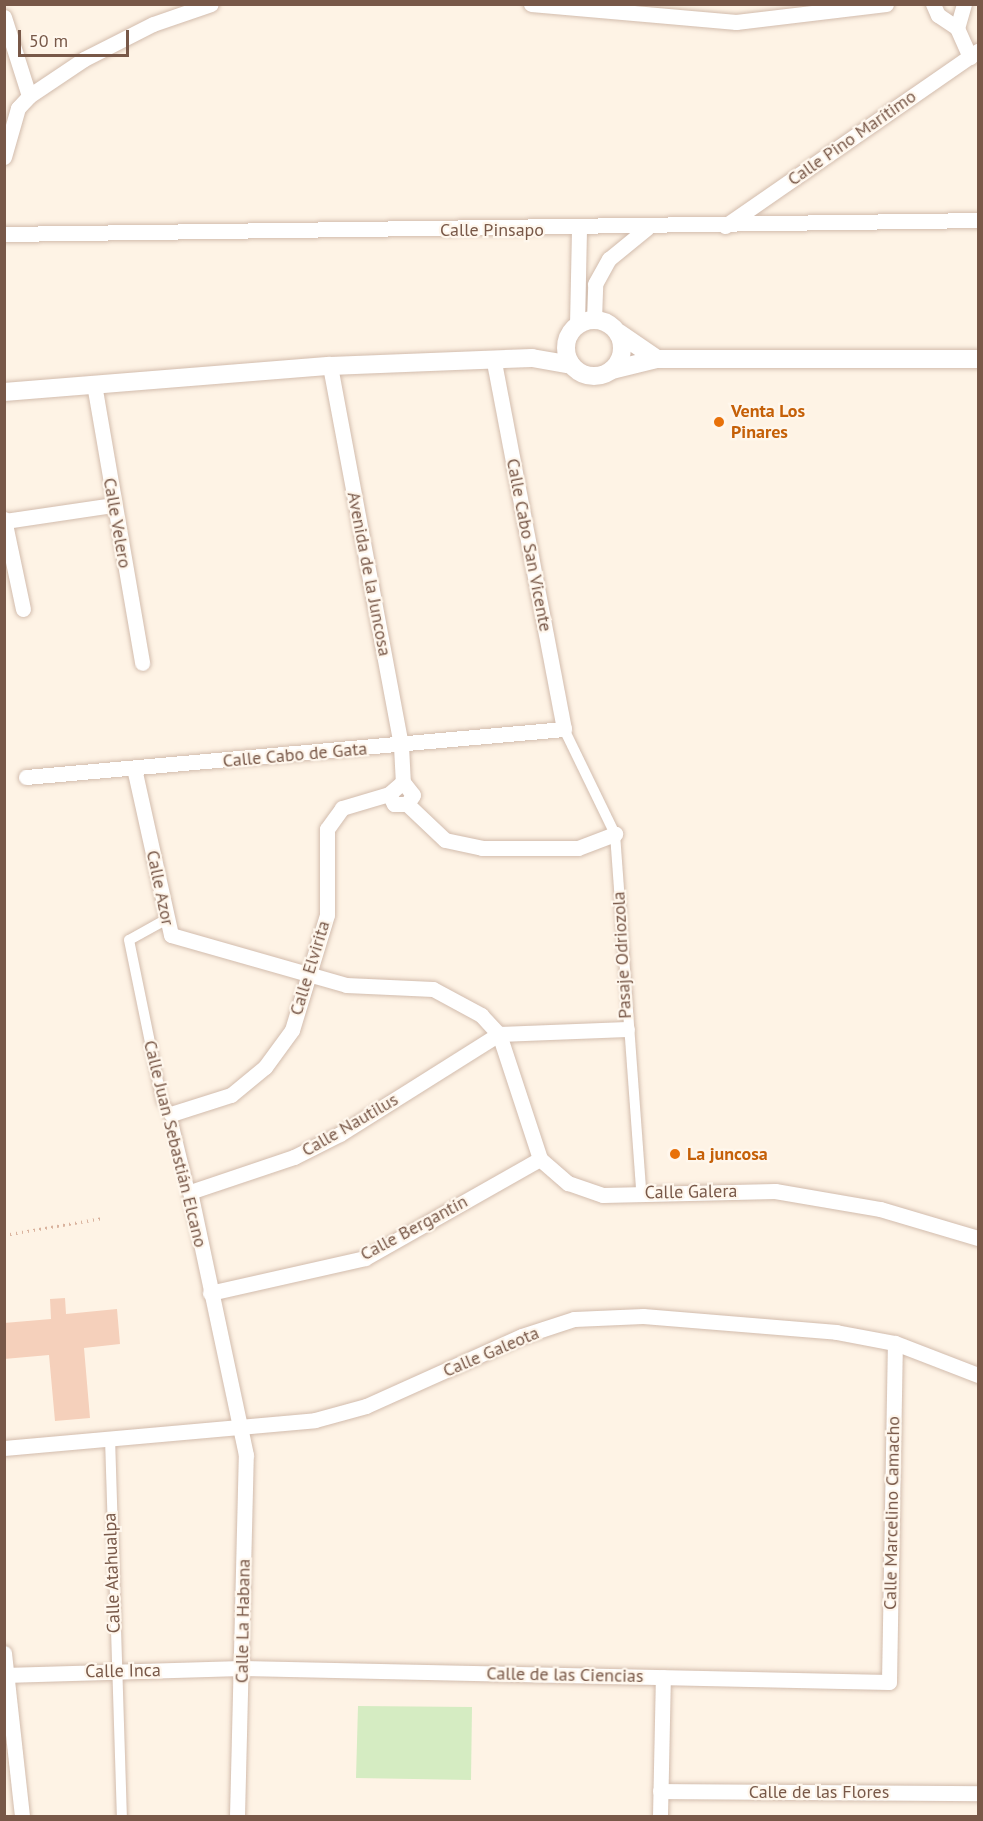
<!DOCTYPE html>
<meta charset="utf-8">
<style>
body{margin:0}
#map{position:relative;width:983px;height:1821px;overflow:hidden;background:#fef3e5;font-family:"PT Sans",sans-serif}
div>[style]{position:absolute}
[style*='--x']{left:calc(var(--x)*1px);top:calc(var(--y)*1px);width:calc(var(--w)*1px);rotate:calc(var(--a)*1deg)}
.green>*{inset:0;background:#d5ecc2}
.building>*{inset:0;background:#f5d0bb}
.path>*{height:3px;margin-top:-1.5px;transform-origin:0;background:repeating-linear-gradient(90deg,#dab39e 0 1.5px,transparent 0 6px)}
.roads{filter:drop-shadow(0 0 2px #d2bcad) drop-shadow(0 0 2px #d2bcad)}
.pedestrian>*{height:10px;margin:-5px;padding:0 5px;transform-origin:5px;border-radius:5px;background:#fff}
.minor>*{height:15px;margin:-7.5px;padding:0 7.5px;transform-origin:7.5px;border-radius:7.5px;background:#fff}
.tertiary>*{height:18px;margin:-9px;padding:0 9px;transform-origin:9px;border-radius:9px;background:#fff}
.tertiary>.ring{margin:-9px;padding:0;box-sizing:content-box;background:none;border:18px solid #fff;border-radius:50%}
.dots>*{width:16px;height:16px;translate:-50% -50%;box-sizing:border-box;border:3px solid #fff7ed;border-radius:50%}
span{translate:-50% -50%;white-space:nowrap;text-align:center;line-height:1.15;-webkit-text-stroke:4.5px #fff7ed;paint-order:stroke}
.street-label{font-size:18px;color:#785848}
.food-label{font-size:18px;color:#c56008;font-weight:700}
.left{translate:0 -50%;text-align:left}
.frame{position:absolute;inset:0;border:6px solid #785848;pointer-events:none}
.scale{position:absolute;left:18px;top:30px;width:111px;height:27px;box-sizing:border-box;border:3px solid #785848;border-top:0;padding-left:8px;font-size:18px;line-height:21px;white-space:nowrap;color:#785848;-webkit-text-stroke:4px #fff7ed;paint-order:stroke}
</style>
<div id="map">
<div class="green">
<i style="clip-path:polygon(358px 1706px,472px 1707px,471px 1780px,356px 1778px)"></i>
</div>
<div class="building">
<i style="clip-path:polygon(65px 1298px,66px 1314px,117px 1309px,120px 1344px,84px 1348px,90px 1418px,55px 1421px,49px 1355px,4px 1359px,4px 1323px,51px 1319px,50px 1299px)"></i>
</div>
<div class="path">
<i style="--x:4;--y:1180;--w:24;--a:90"></i>
<i style="--x:4;--y:1235;--w:99;--a:-9.8"></i>
</div>
<div class="roads">
<div class="pedestrian">
<i style="--x:564;--y:729;--w:117;--a:64.1"></i>
<i style="--x:615;--y:834;--w:359;--a:85.8"></i>
<i style="--x:167;--y:919;--w:43;--a:151.1"></i>
<i style="--x:129;--y:940;--w:164;--a:78.4"></i>
<i style="--x:162;--y:1101;--w:16;--a:55"></i>
<i style="--x:171;--y:1114;--w:80;--a:76.3"></i>
<i style="--x:110;--y:1438;--w:378;--a:88.2"></i>
</div>
<div class="minor">
<i style="--x:531;--y:4;--w:206;--a:5"></i>
<i style="--x:736;--y:22;--w:151;--a:-6.8"></i>
<i style="--x:933;--y:4;--w:12;--a:66"></i>
<i style="--x:938;--y:15;--w:23;--a:34"></i>
<i style="--x:964;--y:4;--w:25;--a:106"></i>
<i style="--x:957;--y:28;--w:32;--a:66"></i>
<i style="--x:4;--y:17;--w:83;--a:72.4"></i>
<i style="--x:4;--y:157;--w:51;--a:-74.1"></i>
<i style="--x:18;--y:108;--w:16;--a:-47"></i>
<i style="--x:29;--y:96;--w:66;--a:-33.9"></i>
<i style="--x:84;--y:59;--w:77;--a:-26.9"></i>
<i style="--x:153;--y:24;--w:61;--a:-19"></i>
<i style="--x:725;--y:226;--w:308;--a:-34.7"></i>
<i style="--x:4;--y:234;--w:974;--a:-0.82"></i>
<i style="--x:594;--y:320;--w:36;--a:-88"></i>
<i style="--x:595;--y:284;--w:29;--a:-61"></i>
<i style="--x:609;--y:259;--w:49;--a:-39.2"></i>
<i style="--x:577;--y:325;--w:95;--a:-88.8"></i>
<i style="--x:330;--y:366;--w:387;--a:79.4"></i>
<i style="--x:401;--y:746;--w:36;--a:87"></i>
<i style="--x:94;--y:384;--w:283;--a:80.2"></i>
<i style="--x:4;--y:519;--w:92;--a:78.1"></i>
<i style="--x:5;--y:521;--w:110;--a:-8.4"></i>
<i style="--x:134;--y:768;--w:171;--a:77.5"></i>
<i style="--x:171;--y:935;--w:182;--a:15.9"></i>
<i style="--x:346;--y:985;--w:87;--a:2.6"></i>
<i style="--x:433;--y:989;--w:55;--a:28.4"></i>
<i style="--x:481;--y:1015;--w:26;--a:47"></i>
<i style="--x:499;--y:1034;--w:128;--a:-2.2"></i>
<i style="--x:26;--y:777;--w:540;--a:-5.1"></i>
<i style="--x:564;--y:729;--w:375;--a:-100.8"></i>
<i style="--x:403;--y:782;--w:16;--a:52"></i>
<i style="--x:413;--y:795;--w:11;--a:124"></i>
<i style="--x:407;--y:804;--w:13;--a:180"></i>
<i style="--x:394;--y:804;--w:11;--a:-117"></i>
<i style="--x:389;--y:794;--w:18;--a:-41"></i>
<i style="--x:407;--y:804;--w:52;--a:43.5"></i>
<i style="--x:445;--y:840;--w:38;--a:12"></i>
<i style="--x:482;--y:848;--w:96;--a:0"></i>
<i style="--x:578;--y:848;--w:40;--a:-21"></i>
<i style="--x:499;--y:1034;--w:132;--a:71.8"></i>
<i style="--x:540;--y:1159;--w:37;--a:41"></i>
<i style="--x:568;--y:1183;--w:37;--a:19"></i>
<i style="--x:603;--y:1195;--w:172;--a:-1.3"></i>
<i style="--x:775;--y:1191;--w:107;--a:9.7"></i>
<i style="--x:880;--y:1209;--w:102;--a:16.5"></i>
<i style="--x:171;--y:1114;--w:63;--a:-17.6"></i>
<i style="--x:231;--y:1095;--w:44;--a:-39.5"></i>
<i style="--x:265;--y:1067;--w:46;--a:-53.9"></i>
<i style="--x:292;--y:1030;--w:120;--a:-73.1"></i>
<i style="--x:327;--y:915;--w:86;--a:-90"></i>
<i style="--x:327;--y:829;--w:26;--a:-54"></i>
<i style="--x:342;--y:808;--w:49;--a:-16.6"></i>
<i style="--x:210;--y:1293;--w:159;--a:-12.7"></i>
<i style="--x:365;--y:1258;--w:201;--a:-29.5"></i>
<i style="--x:4;--y:1448;--w:312;--a:-5.1"></i>
<i style="--x:315;--y:1420;--w:53;--a:-15.4"></i>
<i style="--x:366;--y:1406;--w:171;--a:-24.2"></i>
<i style="--x:522;--y:1336;--w:55;--a:-18.1"></i>
<i style="--x:574;--y:1319;--w:69;--a:-2.5"></i>
<i style="--x:643;--y:1316;--w:194;--a:4.7"></i>
<i style="--x:836;--y:1332;--w:60;--a:10.6"></i>
<i style="--x:895;--y:1343;--w:89;--a:21.1"></i>
<i style="--x:4;--y:1653;--w:164;--a:83.7"></i>
<i style="--x:4;--y:1675;--w:238;--a:-1.7"></i>
<i style="--x:242;--y:1668;--w:647;--a:1.24"></i>
<i style="--x:889;--y:1682;--w:339;--a:-89"></i>
<i style="--x:660;--y:1791;--w:318;--a:0.4"></i>
<i style="--x:237;--y:1816;--w:361;--a:-88.6"></i>
<i style="--x:246;--y:1455;--w:269;--a:-102"></i>
<i style="--x:190;--y:1192;--w:110;--a:-18.6"></i>
<i style="--x:294;--y:1157;--w:51;--a:-26.6"></i>
<i style="--x:340;--y:1134;--w:188;--a:-32.2"></i>
<i style="--x:660;--y:1816;--w:139;--a:-88.8"></i>
</div>
<div class="tertiary">
<i class="ring" style="left:566px;top:320px;width:38px;height:38px"></i>
<i style="--x:619;--y:333;--w:46;--a:34.4"></i>
<i style="--x:612;--y:370;--w:46;--a:-13.7"></i>
<i style="--x:657;--y:359;--w:321;--a:0"></i>
<i style="--x:4;--y:392;--w:327;--a:-4.6"></i>
<i style="--x:330;--y:366;--w:202;--a:-2.3"></i>
<i style="--x:532;--y:358;--w:40;--a:10"></i>
</div>
</div>
<div class="dots">
<i style="left:719px;top:422px;background:#e8710a"></i>
<i style="left:675px;top:1154px;background:#e8710a"></i>
</div>
<div class="street-label">
<span style="left:852px;top:138px;rotate:-35deg">Calle Pino Marítimo</span>
<span style="left:492px;top:230px">Calle Pinsapo</span>
<span style="left:117px;top:523px;rotate:80deg">Calle Velero</span>
<span style="left:529px;top:545px;rotate:79deg">Calle Cabo San Vicente</span>
<span style="left:369px;top:574px;rotate:79deg">Avenida de la Juncosa</span>
<span style="left:295px;top:755px;rotate:-5deg">Calle Cabo de Gata</span>
<span style="left:160px;top:888px;rotate:78deg">Calle Azor</span>
<span style="left:622px;top:955px;rotate:-93deg">Pasaje Odriozola</span>
<span style="left:310px;top:968px;rotate:-73deg">Calle Elvirita</span>
<span style="left:350px;top:1125px;rotate:-30deg">Calle Nautilus</span>
<span style="left:175px;top:1144px;rotate:76deg">Calle Juan Sebastián Elcano</span>
<span style="left:691px;top:1192px;rotate:-1deg">Calle Galera</span>
<span style="left:414px;top:1228px;rotate:-28deg">Calle Bergantín</span>
<span style="left:491px;top:1352px;rotate:-23deg">Calle Galeota</span>
<span style="left:892px;top:1513px;rotate:-89deg">Calle Marcelino Camacho</span>
<span style="left:112px;top:1573px;rotate:-92deg">Calle Atahualpa</span>
<span style="left:243px;top:1621px;rotate:-89deg">Calle La Habana</span>
<span style="left:123px;top:1671px;rotate:-1deg">Calle Inca</span>
<span style="left:565px;top:1675px;rotate:1deg">Calle de las Ciencias</span>
<span style="left:819px;top:1792px">Calle de las Flores</span>
</div>
<div class="food-label">
<span class="left" style="left:731px;top:422px">Venta Los<br>Pinares</span>
<span class="left" style="left:687px;top:1154px">La juncosa</span>
</div>
<div class="frame"></div>
<div class="scale">50 m</div>
</div>
